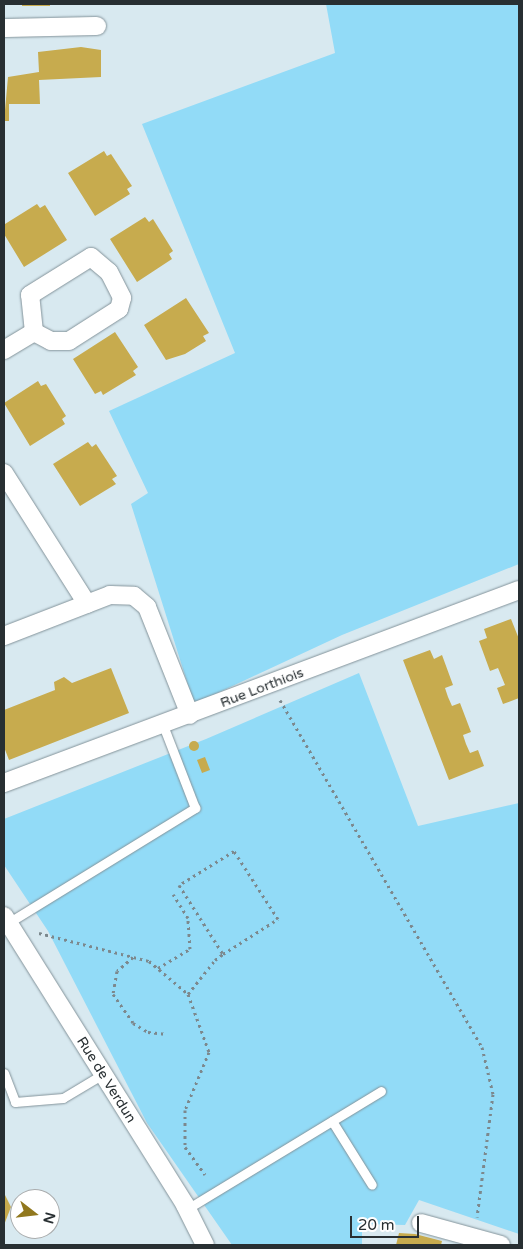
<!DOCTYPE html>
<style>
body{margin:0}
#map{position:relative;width:523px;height:1249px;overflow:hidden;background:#d8e9f0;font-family:"Varela Round",sans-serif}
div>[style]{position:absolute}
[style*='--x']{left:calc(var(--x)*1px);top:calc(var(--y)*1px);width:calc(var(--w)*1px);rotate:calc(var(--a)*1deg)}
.green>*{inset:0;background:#92dbf7}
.building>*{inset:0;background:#c7ab4e}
.round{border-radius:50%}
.path>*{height:3px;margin-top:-1.5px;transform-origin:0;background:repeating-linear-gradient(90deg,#7c888d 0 2.5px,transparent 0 6.5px)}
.roads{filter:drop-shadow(0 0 1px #83939a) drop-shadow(0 0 1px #83939a)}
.lane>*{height:9px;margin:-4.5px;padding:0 4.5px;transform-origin:4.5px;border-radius:4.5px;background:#fff}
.street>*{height:18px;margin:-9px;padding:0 9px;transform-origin:9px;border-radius:9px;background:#fff}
span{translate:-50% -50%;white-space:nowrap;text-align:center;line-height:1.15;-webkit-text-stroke:4px #fff;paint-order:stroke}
.street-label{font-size:14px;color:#282f32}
.frame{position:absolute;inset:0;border:5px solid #282f32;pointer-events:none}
.north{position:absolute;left:10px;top:1189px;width:50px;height:50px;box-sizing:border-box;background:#fff;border:1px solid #a9acad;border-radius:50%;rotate:106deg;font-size:14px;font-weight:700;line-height:20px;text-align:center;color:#282f32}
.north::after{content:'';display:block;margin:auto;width:18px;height:22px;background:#91781e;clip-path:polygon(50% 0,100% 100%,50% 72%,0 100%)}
.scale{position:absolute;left:350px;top:1216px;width:69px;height:22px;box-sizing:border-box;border:2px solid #282f32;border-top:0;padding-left:6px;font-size:15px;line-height:18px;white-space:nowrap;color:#282f32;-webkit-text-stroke:4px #fff;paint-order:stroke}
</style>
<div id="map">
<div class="green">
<i style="clip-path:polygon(326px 4px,519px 4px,519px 564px,342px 635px,194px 704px,131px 504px,148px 493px,109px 411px,235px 353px,142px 124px,335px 53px)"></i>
<i style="clip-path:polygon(359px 673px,418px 826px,519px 803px,519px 1234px,419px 1200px,405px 1225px,362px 1224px,362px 1245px,232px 1245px,147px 1123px,48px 931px,4px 865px,4px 819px,206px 739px)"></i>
</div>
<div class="building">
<i style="clip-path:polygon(22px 4px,50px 4px,50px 6px,22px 6px)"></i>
<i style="clip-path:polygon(81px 47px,101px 50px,101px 77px,39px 80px,40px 104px,9px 104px,9px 121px,4px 121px,8px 77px,39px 72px,38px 52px)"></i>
<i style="clip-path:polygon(104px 151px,107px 156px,111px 154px,132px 186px,127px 189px,130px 194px,95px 216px,68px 173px)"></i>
<i style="clip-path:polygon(37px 204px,40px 208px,45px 205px,67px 240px,24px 267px,4px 234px,5px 224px)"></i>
<i style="clip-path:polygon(145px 217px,149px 222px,153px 219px,173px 251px,169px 254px,172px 259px,137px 282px,110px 239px)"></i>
<i style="clip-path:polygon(186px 298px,209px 333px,203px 336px,206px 341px,185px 354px,166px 360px,144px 325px)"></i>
<i style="clip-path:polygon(115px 332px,138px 367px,133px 371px,136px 375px,103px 395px,101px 391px,95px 394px,73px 359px)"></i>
<i style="clip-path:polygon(38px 381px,41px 386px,46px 384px,66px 416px,62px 419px,65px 424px,30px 446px,4px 403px)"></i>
<i style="clip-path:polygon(88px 442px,92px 447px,96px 444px,117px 476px,112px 479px,116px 484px,80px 506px,53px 464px)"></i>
<i style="clip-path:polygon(511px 619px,519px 639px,519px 698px,503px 704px,497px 688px,505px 685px,498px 668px,490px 671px,479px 641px,487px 638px,484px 629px)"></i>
<i style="clip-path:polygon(430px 650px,434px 659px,442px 655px,453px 685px,445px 688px,448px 697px,452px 706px,460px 703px,471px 732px,463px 735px,466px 744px,470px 753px,478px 750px,484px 766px,449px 780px,403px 660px)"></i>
<i style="clip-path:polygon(111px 668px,129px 713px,9px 760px,4px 747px,4px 710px,55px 690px,54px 682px,64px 677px,72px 683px)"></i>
<i class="round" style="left:189px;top:741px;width:10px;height:10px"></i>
<i style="clip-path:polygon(205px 757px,210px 770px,202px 773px,197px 760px)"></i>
<i style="clip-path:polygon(4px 1193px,11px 1207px,4px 1225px)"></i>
<i style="clip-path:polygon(399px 1233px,415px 1234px,442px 1241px,441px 1245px,396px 1245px)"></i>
</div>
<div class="path">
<i style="--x:280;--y:700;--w:402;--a:59.8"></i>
<i style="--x:482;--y:1047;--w:48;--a:76.8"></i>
<i style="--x:493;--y:1094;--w:124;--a:97.4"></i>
<i style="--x:39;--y:933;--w:114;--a:14.3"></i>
<i style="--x:149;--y:961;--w:51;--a:40.2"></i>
<i style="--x:188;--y:994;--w:62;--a:70.1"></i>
<i style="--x:209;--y:1052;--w:63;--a:112.5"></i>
<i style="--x:185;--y:1110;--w:37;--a:90"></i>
<i style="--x:185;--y:1147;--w:34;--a:54"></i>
<i style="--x:133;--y:957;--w:21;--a:139"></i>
<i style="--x:117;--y:971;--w:23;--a:100"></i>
<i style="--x:113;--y:994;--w:35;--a:55"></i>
<i style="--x:133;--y:1023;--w:17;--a:31"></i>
<i style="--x:148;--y:1032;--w:19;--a:6"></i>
<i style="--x:158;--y:968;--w:37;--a:-31"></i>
<i style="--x:190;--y:949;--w:31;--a:-94"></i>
<i style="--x:188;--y:918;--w:28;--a:-122"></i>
<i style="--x:188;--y:994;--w:43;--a:-51.5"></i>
<i style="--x:215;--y:960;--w:10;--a:-37"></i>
<i style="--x:223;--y:954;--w:65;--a:-32.5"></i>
<i style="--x:278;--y:919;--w:81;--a:-122.9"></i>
<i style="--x:234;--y:851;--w:65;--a:148.3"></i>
<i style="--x:179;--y:885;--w:82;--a:57.5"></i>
</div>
<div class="roads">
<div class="lane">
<i style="--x:8;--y:923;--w:220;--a:-31.6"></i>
<i style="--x:195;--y:808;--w:89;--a:-111.1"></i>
<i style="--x:4;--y:1073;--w:31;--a:69"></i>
<i style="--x:15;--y:1102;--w:48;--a:-4.8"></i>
<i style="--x:63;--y:1098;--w:47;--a:-31"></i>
<i style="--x:332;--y:1121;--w:75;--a:58"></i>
<i style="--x:187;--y:1209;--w:227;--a:-31.3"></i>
</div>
<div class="street">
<i style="--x:4;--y:28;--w:93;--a:-1.2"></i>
<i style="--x:91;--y:257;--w:23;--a:40"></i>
<i style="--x:109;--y:272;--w:29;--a:63"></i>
<i style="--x:122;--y:298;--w:11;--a:105"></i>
<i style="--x:119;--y:309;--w:59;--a:147.4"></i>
<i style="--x:69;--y:341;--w:18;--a:180"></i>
<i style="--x:51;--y:341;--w:19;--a:-152"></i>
<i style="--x:34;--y:332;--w:37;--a:-96"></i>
<i style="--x:30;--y:295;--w:72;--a:-31.9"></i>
<i style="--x:4;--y:350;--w:35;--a:-31"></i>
<i style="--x:4;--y:473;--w:155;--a:57.6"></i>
<i style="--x:4;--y:636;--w:114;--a:-21.1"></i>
<i style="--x:110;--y:595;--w:24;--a:2"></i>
<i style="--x:134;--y:596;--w:17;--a:40"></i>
<i style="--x:147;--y:607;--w:116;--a:68.3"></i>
<i style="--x:4;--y:783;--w:550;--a:-20.54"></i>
<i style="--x:4;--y:916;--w:341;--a:57.9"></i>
<i style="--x:185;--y:1205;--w:45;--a:63.4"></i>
<i style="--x:421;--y:1223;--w:83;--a:15.4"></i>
</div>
</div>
<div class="street-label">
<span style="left:262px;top:688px;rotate:-21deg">Rue Lorthiois</span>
<span style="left:106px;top:1080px;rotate:58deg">Rue de Verdun</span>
</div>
<div class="frame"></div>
<div class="north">N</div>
<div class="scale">20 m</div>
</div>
